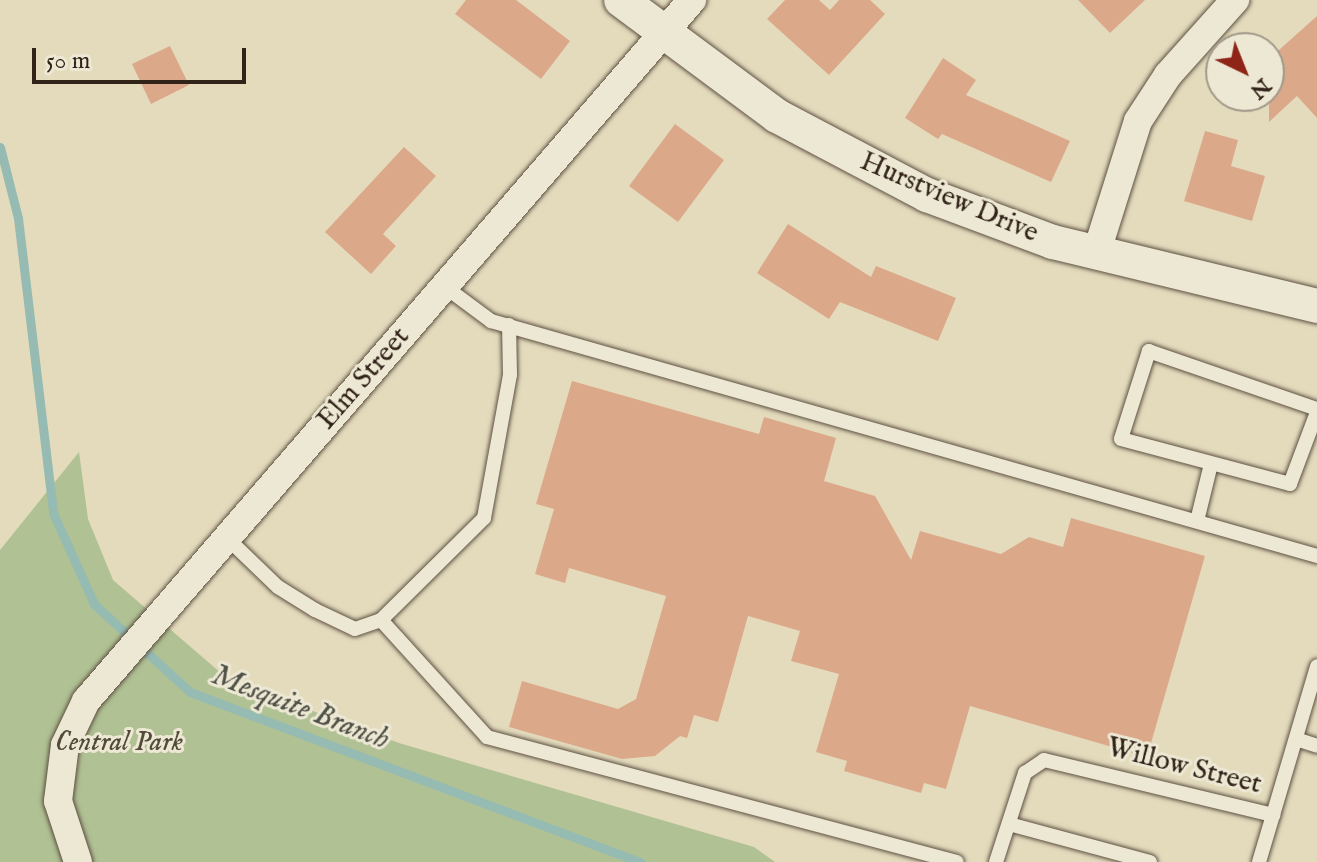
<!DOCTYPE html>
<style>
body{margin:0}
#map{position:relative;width:1317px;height:862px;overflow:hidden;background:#e4dbbd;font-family:"IM FELL English",serif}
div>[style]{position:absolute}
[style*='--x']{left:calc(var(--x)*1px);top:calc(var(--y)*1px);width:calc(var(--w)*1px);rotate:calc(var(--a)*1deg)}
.green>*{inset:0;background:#b0c194}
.stream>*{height:9px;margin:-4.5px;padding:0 4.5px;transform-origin:4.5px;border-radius:4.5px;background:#95bbb3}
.building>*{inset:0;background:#dba98a}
.roads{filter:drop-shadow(0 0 2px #5e5142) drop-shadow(0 0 2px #5e5142)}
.service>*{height:14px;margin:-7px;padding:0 7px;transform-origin:7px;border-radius:7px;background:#ede8d4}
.minor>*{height:28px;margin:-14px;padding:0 14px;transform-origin:14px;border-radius:14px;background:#ede8d4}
.tertiary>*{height:34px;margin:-17px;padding:0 17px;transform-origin:17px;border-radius:17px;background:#ede8d4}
span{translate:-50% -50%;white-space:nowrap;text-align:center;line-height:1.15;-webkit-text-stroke:6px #ede8d4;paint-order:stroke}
.street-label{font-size:28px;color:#322319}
.park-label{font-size:28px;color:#524a38;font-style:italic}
.water-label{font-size:30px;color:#505147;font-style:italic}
.north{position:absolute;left:1205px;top:32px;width:80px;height:80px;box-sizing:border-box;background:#ede8d4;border:2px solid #a29989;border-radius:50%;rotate:137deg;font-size:22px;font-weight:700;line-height:32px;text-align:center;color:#322319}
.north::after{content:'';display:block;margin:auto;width:28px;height:36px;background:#8f2418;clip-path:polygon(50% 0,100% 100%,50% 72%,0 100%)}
.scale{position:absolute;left:32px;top:48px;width:214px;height:36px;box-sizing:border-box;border:4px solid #322319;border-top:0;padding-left:10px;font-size:24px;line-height:28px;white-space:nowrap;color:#322319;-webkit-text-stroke:6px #ede8d4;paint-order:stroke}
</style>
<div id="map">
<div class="green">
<i style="clip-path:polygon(79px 452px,88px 519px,113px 580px,229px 680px,399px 743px,754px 847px,775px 862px,0 862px,0 550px)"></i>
</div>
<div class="stream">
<i style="--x:0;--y:147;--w:73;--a:75.8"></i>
<i style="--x:18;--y:218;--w:297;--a:83.2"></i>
<i style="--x:53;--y:513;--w:100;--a:65.7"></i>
<i style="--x:94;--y:604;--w:130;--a:42.5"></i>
<i style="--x:190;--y:692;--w:482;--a:20.7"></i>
</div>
<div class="building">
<i style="clip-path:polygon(466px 0,516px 0,570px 41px,541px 79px,455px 14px)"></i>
<i style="clip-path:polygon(785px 0,819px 0,830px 10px,839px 0,870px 0,885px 14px,829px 75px,767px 19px)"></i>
<i style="clip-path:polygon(1078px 0,1145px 0,1110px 33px)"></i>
<i style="clip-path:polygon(1317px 16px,1317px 118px,1297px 96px,1269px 122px,1269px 59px)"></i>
<i style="clip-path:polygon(170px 46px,189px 85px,151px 104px,132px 64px)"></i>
<i style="clip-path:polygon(943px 58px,976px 80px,966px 95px,1070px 141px,1051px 182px,942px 134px,938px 139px,905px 118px)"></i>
<i style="clip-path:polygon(675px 124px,724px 160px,678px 222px,629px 186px)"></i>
<i style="clip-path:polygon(1205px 131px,1238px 140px,1231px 166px,1265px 176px,1252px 221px,1184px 201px)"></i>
<i style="clip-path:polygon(404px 147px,436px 176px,383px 234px,396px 246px,371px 274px,325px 232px)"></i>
<i style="clip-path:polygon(788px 224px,871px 277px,876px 266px,956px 298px,938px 341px,840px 302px,829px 319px,757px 273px)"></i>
<i style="clip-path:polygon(572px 381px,759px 434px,764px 417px,836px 438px,824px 481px,875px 496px,911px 560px,920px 531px,1001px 554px,1029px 537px,1063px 547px,1071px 518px,1205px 556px,1147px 757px,970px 706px,946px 789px,924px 783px,921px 793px,844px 771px,847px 761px,816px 752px,839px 674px,791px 661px,800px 631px,748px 616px,718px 722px,694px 715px,687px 738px,680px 736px,655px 756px,622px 759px,509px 727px,522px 681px,618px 709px,636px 699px,666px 596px,569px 568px,565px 583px,535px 574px,554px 509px,536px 504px)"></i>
</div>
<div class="roads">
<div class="service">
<i style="--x:444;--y:286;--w:59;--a:36.7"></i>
<i style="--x:491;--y:321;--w:859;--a:15.88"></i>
<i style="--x:1317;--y:409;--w:178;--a:-161"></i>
<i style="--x:1149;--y:351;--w:92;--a:107.7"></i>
<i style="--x:1121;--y:439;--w:175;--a:14.9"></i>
<i style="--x:1290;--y:484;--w:77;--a:-69.4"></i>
<i style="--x:1197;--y:521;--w:59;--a:-76.2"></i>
<i style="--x:226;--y:537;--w:72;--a:43.9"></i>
<i style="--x:278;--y:587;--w:44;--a:31.9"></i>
<i style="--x:315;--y:610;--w:44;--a:25.4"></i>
<i style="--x:355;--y:629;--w:28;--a:-19"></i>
<i style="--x:381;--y:620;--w:158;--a:47.8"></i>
<i style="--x:487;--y:737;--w:486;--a:14.9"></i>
<i style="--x:381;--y:620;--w:145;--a:-44.7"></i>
<i style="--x:484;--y:518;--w:145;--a:-79.7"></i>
<i style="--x:510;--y:375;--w:50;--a:-91.1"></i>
<i style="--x:1296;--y:739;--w:22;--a:18"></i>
<i style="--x:1009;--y:824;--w:146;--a:15.1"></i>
<i style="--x:996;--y:862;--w:94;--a:-72"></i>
<i style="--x:1025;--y:773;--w:23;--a:-34"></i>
<i style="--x:1044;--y:760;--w:236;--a:13.5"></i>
<i style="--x:1273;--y:815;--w:155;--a:-73.5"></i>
<i style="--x:1259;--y:862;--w:49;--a:-73.4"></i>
</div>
<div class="minor">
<i style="--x:1096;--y:254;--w:139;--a:-72.5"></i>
<i style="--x:1138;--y:121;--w:55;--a:-56.9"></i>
<i style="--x:1168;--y:75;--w:101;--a:-48.2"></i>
<i style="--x:78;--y:862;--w:64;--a:-108.2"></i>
<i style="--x:58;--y:801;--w:56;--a:-82.9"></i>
<i style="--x:65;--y:745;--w:49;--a:-64.5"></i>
<i style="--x:86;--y:701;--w:927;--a:-49.16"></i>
</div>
<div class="tertiary">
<i style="--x:621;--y:0;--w:194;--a:36.6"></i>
<i style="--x:777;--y:116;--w:170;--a:27.8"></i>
<i style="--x:927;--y:195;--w:134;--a:20.5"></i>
<i style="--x:1053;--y:242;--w:272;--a:13.6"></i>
</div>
</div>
<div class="street-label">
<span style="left:949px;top:198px;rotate:23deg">Hurstview Drive</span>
<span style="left:364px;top:379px;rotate:-49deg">Elm Street</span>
<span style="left:1184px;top:767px;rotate:14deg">Willow Street</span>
</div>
<div class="park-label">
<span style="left:119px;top:743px">Central Park</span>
</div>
<div class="water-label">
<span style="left:300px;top:708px;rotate:21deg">Mesquite Branch</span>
</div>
<div class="north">N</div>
<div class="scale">50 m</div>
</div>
